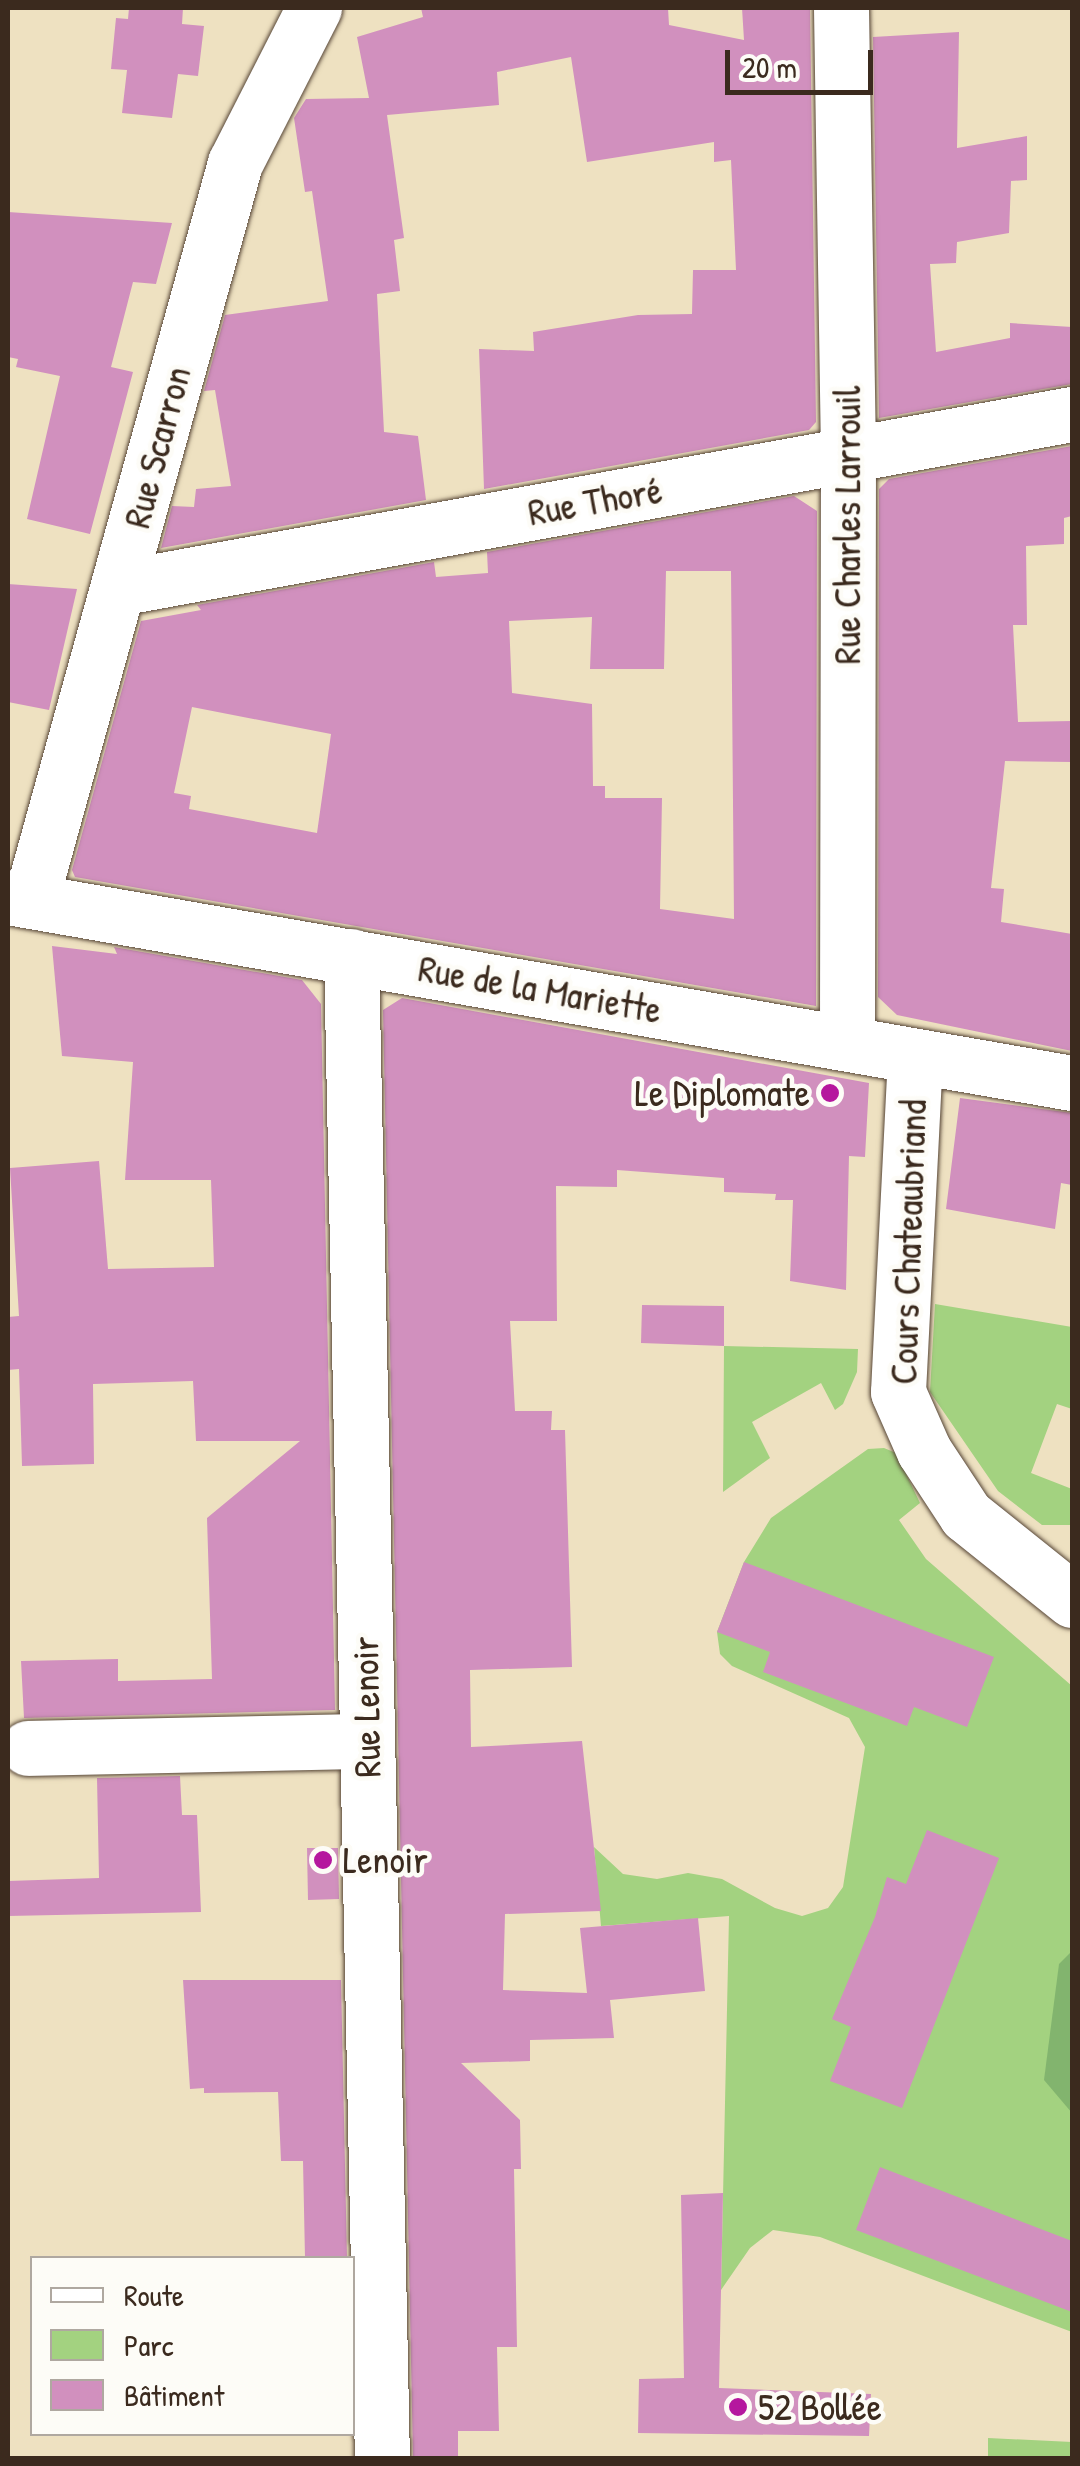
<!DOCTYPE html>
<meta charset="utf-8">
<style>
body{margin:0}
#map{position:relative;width:1080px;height:2466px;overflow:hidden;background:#eee1c1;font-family:"Patrick Hand",sans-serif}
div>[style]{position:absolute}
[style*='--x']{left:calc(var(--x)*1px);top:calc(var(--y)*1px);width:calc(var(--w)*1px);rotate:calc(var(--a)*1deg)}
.green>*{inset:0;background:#a3d280}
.forest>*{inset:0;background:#82b46e}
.building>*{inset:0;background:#d190be}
.roads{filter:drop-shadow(0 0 2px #564536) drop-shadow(0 0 2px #564536)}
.minor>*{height:55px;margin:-27.5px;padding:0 27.5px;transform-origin:27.5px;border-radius:27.5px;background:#fff}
.dots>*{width:28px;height:28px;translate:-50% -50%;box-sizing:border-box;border:5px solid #fdfcf7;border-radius:50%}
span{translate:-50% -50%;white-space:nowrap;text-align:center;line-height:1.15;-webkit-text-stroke:9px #fdfcf7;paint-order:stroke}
.street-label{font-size:38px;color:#3b2a1e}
.poi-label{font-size:38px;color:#3b2a1e}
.right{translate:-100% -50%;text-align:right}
.left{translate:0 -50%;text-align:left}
.frame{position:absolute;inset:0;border:10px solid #3b2a1e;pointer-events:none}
.legend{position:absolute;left:30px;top:2256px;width:325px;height:180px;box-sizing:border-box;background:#fdfcf7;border:2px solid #afa8a0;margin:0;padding:12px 18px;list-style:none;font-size:30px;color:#3b2a1e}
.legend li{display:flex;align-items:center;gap:20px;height:50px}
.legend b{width:50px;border:2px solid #afa8a0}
.scale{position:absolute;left:725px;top:50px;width:148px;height:45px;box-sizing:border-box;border:5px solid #3b2a1e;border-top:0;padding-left:12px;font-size:30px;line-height:35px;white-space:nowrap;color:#3b2a1e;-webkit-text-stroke:8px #fdfcf7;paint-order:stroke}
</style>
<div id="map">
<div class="green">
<i style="clip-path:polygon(935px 1304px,1072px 1327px,1072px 1409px,1057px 1404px,1031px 1473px,1072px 1489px,1072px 1525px,1042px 1525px,998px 1491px,930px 1392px)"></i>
<i style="clip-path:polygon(724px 1346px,858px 1349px,857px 1372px,843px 1404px,835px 1410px,821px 1383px,752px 1422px,770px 1458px,723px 1492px)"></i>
<i style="clip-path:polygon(884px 1448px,896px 1453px,920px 1503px,899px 1520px,926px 1559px,1072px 1686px,1072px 2332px,820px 2237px,773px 2230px,750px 2248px,721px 2290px,729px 1916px,601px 1926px,594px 1847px,623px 1874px,657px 1879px,688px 1873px,722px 1879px,775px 1908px,802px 1916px,828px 1908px,843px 1887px,865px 1747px,849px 1718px,732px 1666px,720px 1654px,717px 1632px,744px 1562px,771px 1518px,868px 1449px)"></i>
<i style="clip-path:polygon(988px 2438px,1072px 2442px,1072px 2458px,988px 2458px)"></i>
</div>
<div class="forest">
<i style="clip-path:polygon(1072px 1951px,1072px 2113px,1044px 2080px,1059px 1964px)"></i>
</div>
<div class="building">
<i style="clip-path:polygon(129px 8px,183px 8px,182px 24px,204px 26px,198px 76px,178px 74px,172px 118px,122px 113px,127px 70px,111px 69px,116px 18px,128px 19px)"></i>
<i style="clip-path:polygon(421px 8px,668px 8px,669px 25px,744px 40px,742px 8px,810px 8px,816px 422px,809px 430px,484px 489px,479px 349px,534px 351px,533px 332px,638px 315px,692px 314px,693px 270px,736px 270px,731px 160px,714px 162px,714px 142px,587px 162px,571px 57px,497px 72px,499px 105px,387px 115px,404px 238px,394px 240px,400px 291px,377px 294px,384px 432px,418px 436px,426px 500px,161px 548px,172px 506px,194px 507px,196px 489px,231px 486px,215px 390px,204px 391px,225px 315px,328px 301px,312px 191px,305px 192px,294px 118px,306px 99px,369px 98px,357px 37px,423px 17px)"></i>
<i style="clip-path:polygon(959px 32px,957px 148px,1027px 136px,1027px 180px,1011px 181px,1009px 233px,957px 242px,956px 263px,930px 264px,936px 352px,1010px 338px,1010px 323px,1072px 327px,1072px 384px,879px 418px,873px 37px)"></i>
<i style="clip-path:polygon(8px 212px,172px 223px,156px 284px,133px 282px,111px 367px,133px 372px,90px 534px,27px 519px,60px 376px,16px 367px,18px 359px,8px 357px)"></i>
<i style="clip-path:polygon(1072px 446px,1072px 516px,1064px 518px,1064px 544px,1026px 546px,1027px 625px,1013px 625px,1018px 722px,1072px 721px,1072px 762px,1005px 761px,991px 888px,1004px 889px,1001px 922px,1072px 934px,1072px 1051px,897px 1015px,878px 997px,879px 489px,889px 479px)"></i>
<i style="clip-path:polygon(evenodd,794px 496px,817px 511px,816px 1006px,75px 877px,72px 870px,141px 621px,201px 610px,197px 605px,434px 562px,436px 577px,488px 573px,487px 552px,794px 496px,666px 571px,731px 571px,734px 919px,660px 909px,662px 798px,605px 798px,605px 786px,593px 786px,592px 704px,512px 693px,509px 621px,592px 617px,590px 669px,664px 669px,666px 571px,794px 496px,192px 707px,331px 734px,317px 833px,189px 809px,191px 796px,174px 793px,192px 707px)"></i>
<i style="clip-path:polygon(8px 584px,77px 589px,49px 710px,8px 702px)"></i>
<i style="clip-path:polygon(52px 946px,117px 954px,114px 947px,302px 980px,321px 1004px,335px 1710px,24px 1718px,21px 1661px,118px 1659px,118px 1681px,212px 1679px,207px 1518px,300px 1441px,196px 1441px,193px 1381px,93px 1384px,94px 1464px,22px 1466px,19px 1369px,8px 1370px,8px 1317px,19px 1316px,10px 1168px,99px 1161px,108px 1269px,214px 1267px,211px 1180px,125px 1180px,133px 1062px,62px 1056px)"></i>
<i style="clip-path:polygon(402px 998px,869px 1083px,865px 1157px,849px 1156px,846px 1290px,790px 1281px,793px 1200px,775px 1200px,776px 1194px,724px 1192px,724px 1178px,617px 1170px,617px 1187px,556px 1186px,557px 1321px,510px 1321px,515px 1411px,552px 1411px,551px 1430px,565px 1430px,572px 1667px,470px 1670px,471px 1747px,582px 1741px,601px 1911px,505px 1914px,503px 1990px,587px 1993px,580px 1928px,698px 1918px,705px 1991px,610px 2000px,614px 2038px,530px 2040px,530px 2061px,461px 2063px,520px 2120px,521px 2169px,514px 2169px,517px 2347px,497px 2347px,499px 2431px,458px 2431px,458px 2458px,413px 2458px,383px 1010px)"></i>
<i style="clip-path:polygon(960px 1098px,1072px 1113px,1072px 1185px,1061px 1183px,1055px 1229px,946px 1209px)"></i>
<i style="clip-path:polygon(642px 1305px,724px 1306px,724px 1346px,641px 1343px)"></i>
<i style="clip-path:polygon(744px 1562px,994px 1657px,967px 1727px,914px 1707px,907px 1726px,763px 1672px,770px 1652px,717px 1632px)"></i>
<i style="clip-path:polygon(180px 1776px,182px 1815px,197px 1815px,201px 1912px,8px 1916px,8px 1881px,99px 1878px,97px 1778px)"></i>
<i style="clip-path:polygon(927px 1830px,999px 1858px,902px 2108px,830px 2081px,851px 2027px,832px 2019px,875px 1917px,887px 1877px,906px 1884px)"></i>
<i style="clip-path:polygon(307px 1848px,338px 1848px,339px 1899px,308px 1900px)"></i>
<i style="clip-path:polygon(183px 1980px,341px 1980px,347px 2258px,305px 2258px,303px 2161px,281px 2161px,278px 2092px,204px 2093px,204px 2088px,190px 2089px)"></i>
<i style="clip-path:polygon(880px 2167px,1072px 2241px,1072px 2312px,856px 2230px)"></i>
<i style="clip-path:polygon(723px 2193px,719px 2388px,871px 2394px,869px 2436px,638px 2433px,639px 2379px,684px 2378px,681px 2195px)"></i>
</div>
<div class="roads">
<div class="minor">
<i style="--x:841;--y:8;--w:446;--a:89.1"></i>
<i style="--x:848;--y:454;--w:589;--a:90.1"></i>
<i style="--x:118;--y:588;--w:970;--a:-10.34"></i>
<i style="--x:8;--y:897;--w:1080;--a:9.92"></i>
<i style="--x:31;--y:899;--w:764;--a:-74.51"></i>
<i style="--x:235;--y:163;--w:174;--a:-63"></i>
<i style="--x:351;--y:956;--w:1502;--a:88.82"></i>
<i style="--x:915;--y:1056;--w:336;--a:92.9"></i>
<i style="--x:898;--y:1392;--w:64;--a:66.2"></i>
<i style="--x:924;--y:1451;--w:77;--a:56.7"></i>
<i style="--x:966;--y:1515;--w:136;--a:38.7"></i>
<i style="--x:28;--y:1748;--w:339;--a:-1.2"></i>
</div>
</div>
<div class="dots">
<i style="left:830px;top:1093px;background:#b5179e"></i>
<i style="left:323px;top:1860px;background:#b5179e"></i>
<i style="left:738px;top:2407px;background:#b5179e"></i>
</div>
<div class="street-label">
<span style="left:157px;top:447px;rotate:-75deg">Rue Scarron</span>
<span style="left:595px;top:501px;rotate:-10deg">Rue Thoré</span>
<span style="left:847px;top:525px;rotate:-90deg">Rue Charles Larrouil</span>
<span style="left:540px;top:989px;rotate:10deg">Rue de la Mariette</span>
<span style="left:908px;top:1242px;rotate:-88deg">Cours Chateaubriand</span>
<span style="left:366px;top:1707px;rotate:-91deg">Rue Lenoir</span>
</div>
<div class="poi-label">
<span class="right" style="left:810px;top:1093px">Le Diplomate</span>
<span class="left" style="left:343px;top:1860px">Lenoir</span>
<span class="left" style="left:758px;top:2407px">52 Bollée</span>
</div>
<div class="frame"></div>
<ul class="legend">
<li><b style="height:12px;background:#fff"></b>Route</li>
<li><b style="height:28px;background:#a3d280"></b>Parc</li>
<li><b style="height:28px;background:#d190be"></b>Bâtiment</li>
</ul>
<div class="scale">20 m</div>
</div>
